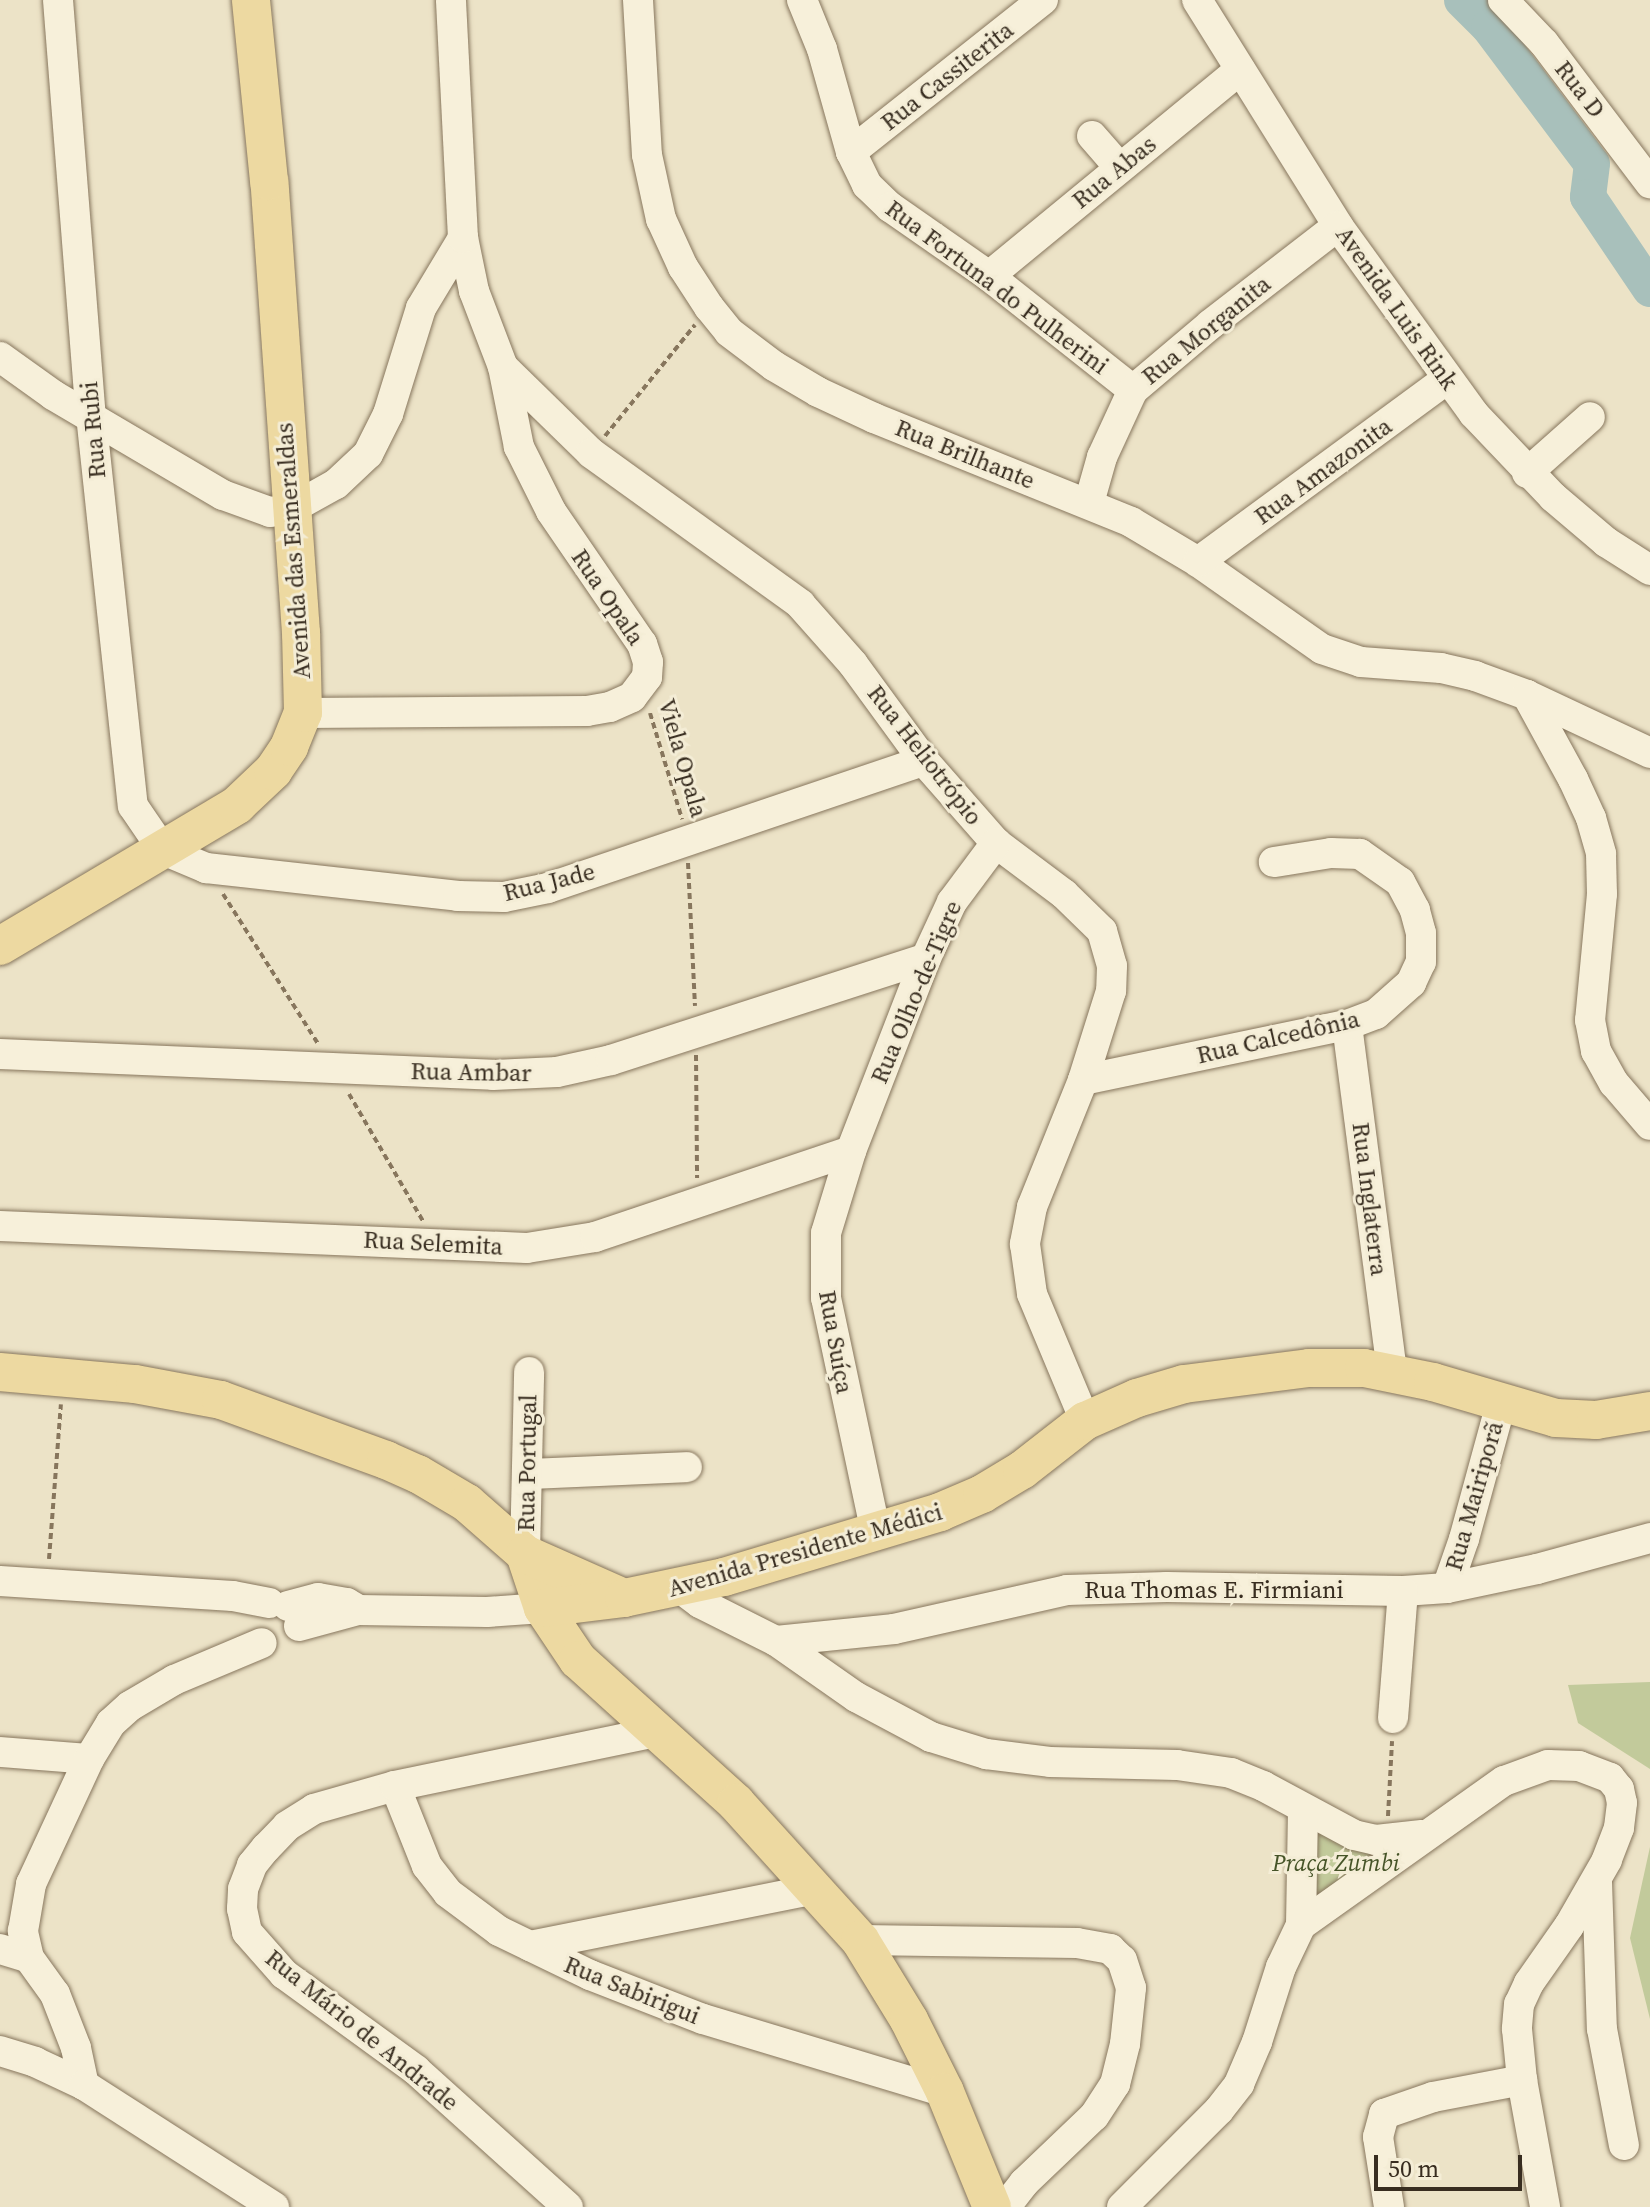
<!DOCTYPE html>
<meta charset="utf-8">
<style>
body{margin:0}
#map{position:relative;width:1650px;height:2207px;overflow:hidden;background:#ece3c7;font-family:"Source Serif 4",serif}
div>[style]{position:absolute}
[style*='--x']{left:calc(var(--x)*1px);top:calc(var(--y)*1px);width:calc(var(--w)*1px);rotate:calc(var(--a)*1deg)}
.green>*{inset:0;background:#c2ca9b}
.river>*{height:36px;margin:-18px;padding:0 18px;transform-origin:18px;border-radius:18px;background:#a8c0bb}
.path>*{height:4px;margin-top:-2px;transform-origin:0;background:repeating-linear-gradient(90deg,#87765d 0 6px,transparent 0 10px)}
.roads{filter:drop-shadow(0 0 2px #87765d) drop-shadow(0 0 2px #87765d)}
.minor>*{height:30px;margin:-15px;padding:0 15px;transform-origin:15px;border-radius:15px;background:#f7f0da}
.major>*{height:38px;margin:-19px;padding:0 19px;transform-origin:19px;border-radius:19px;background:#edd9a1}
span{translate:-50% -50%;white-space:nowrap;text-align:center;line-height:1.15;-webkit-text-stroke:6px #f4edd6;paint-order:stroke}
.street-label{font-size:24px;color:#382d20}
.park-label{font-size:24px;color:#465428;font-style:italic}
.scale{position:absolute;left:1374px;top:2155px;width:148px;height:36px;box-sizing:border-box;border:4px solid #382d20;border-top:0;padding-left:10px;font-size:24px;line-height:28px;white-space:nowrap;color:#382d20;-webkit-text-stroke:6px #f4edd6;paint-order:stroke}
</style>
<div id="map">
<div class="green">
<i style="clip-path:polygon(1650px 1682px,1650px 1769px,1578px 1723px,1568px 1685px)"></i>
<i style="clip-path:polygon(1320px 1826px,1364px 1847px,1378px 1858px,1311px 1908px,1306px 1834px)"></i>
<i style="clip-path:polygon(1650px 1847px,1650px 2019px,1630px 1938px)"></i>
</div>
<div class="river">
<i style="--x:1462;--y:0;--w:38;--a:45"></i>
<i style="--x:1489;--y:27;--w:171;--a:53.1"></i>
<i style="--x:1592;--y:164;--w:33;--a:97"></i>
<i style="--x:1588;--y:197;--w:111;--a:56"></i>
</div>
<div class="path">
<i style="--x:605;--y:436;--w:143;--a:-51"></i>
<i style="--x:650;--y:713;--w:111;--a:73.2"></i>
<i style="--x:688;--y:863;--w:143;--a:87.2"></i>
<i style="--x:223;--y:894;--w:179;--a:57.6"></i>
<i style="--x:696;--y:1055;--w:123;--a:89.5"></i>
<i style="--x:349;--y:1094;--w:147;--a:59.8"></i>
<i style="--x:49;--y:1559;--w:155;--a:-85.6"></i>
<i style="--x:1388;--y:1816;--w:75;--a:-86.9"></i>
</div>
<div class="roads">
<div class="minor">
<i style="--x:58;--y:0;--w:416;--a:85.5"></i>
<i style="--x:91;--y:415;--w:393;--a:83.9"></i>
<i style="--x:133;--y:806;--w:53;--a:55.7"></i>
<i style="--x:163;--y:850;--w:47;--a:22.7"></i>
<i style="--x:206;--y:868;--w:254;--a:6.3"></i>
<i style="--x:458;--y:896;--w:46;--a:1.2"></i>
<i style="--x:504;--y:897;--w:45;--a:-11.6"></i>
<i style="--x:548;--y:888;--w:397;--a:-18.7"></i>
<i style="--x:638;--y:0;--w:155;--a:86.7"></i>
<i style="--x:647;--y:155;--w:66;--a:77.7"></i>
<i style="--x:661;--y:219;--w:53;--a:65.4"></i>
<i style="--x:683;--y:267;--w:48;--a:57"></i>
<i style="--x:709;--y:307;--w:32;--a:51"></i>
<i style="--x:729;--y:332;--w:56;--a:37.1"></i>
<i style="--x:774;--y:366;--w:51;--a:30.6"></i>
<i style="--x:818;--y:392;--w:62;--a:24.9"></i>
<i style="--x:874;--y:418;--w:277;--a:22"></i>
<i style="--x:1131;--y:522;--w:78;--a:30.8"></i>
<i style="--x:1198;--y:562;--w:151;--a:35.1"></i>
<i style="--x:1322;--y:649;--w:41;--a:18.4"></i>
<i style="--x:1361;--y:662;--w:80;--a:4.3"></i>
<i style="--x:1441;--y:668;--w:35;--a:13"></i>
<i style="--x:1475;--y:676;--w:55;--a:20.1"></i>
<i style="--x:1527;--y:695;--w:136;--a:25.2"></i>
<i style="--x:802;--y:0;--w:53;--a:67.8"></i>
<i style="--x:822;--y:49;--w:107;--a:74.3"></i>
<i style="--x:851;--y:152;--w:37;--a:64"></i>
<i style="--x:867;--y:185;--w:32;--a:44"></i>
<i style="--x:890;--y:207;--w:121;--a:34.9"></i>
<i style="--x:989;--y:276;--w:184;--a:38.4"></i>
<i style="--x:1197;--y:0;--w:266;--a:58"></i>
<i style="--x:1338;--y:226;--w:232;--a:54.1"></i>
<i style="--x:1474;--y:414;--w:115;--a:46.4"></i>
<i style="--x:1553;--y:497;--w:70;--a:40.3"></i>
<i style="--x:1606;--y:542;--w:52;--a:32.5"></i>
<i style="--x:1503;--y:0;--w:59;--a:46.4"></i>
<i style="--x:1544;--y:43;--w:176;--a:52.9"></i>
<i style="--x:1092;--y:136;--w:41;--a:48.9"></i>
<i style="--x:851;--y:152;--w:245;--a:-38.4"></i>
<i style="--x:989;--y:276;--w:325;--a:-39.4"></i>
<i style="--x:0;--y:357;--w:65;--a:35.6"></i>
<i style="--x:53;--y:395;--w:197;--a:30.5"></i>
<i style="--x:223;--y:495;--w:50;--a:19.9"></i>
<i style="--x:270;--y:512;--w:21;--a:-8"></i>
<i style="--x:291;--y:509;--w:51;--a:-29.1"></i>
<i style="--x:336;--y:484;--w:44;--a:-43.2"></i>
<i style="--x:368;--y:454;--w:45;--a:-63.4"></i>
<i style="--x:388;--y:414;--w:111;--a:-72.7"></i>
<i style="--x:421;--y:308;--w:82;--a:-59"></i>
<i style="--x:503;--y:367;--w:123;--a:44.3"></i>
<i style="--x:591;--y:453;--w:258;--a:35.8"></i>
<i style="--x:800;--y:604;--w:80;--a:48.5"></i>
<i style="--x:853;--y:664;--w:120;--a:53.8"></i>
<i style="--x:924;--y:761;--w:109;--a:48.7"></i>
<i style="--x:996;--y:843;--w:85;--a:36.9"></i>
<i style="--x:1064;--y:894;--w:53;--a:44.2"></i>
<i style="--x:1102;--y:931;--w:36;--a:74"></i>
<i style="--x:1112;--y:966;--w:25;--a:92"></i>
<i style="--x:1111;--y:991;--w:93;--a:107.5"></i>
<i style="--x:1083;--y:1080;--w:137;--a:111.9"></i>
<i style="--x:1032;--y:1207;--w:38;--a:101"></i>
<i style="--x:1025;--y:1244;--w:50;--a:82"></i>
<i style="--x:1032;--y:1294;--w:138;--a:67.3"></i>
<i style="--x:1527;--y:473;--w:84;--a:-41.6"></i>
<i style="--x:1089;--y:503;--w:48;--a:-74.2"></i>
<i style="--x:1102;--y:457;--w:74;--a:-65.2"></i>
<i style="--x:1133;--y:390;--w:102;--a:-40.2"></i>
<i style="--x:1211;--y:324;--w:160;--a:-37.7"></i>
<i style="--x:1198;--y:562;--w:309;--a:-36.3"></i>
<i style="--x:1527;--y:695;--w:96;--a:61.3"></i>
<i style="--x:1573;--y:779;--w:43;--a:65.2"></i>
<i style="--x:1591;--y:818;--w:37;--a:74"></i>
<i style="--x:1601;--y:854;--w:40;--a:88.6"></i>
<i style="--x:1602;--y:894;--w:127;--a:95.4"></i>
<i style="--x:1590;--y:1020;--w:32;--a:79"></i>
<i style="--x:1596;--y:1051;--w:37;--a:61"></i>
<i style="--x:1614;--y:1083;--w:55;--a:49.4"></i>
<i style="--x:303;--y:713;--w:284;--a:-0.4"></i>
<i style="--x:587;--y:711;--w:23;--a:-10"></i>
<i style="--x:610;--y:707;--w:24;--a:-24"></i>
<i style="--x:632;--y:697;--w:25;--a:-53"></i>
<i style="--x:647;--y:677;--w:15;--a:-86"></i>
<i style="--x:648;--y:662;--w:19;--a:-108"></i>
<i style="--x:642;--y:644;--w:161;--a:-124.4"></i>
<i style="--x:551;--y:511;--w:72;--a:-116.6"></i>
<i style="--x:519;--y:447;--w:82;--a:-101.3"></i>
<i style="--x:503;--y:367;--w:81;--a:-110.9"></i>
<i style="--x:474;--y:291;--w:54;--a:-101.7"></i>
<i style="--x:463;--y:238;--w:238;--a:-92.9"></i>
<i style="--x:1347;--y:1025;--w:351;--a:82.6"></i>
<i style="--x:0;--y:1054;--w:493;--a:2.4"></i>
<i style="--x:493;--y:1075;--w:64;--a:-2.7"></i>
<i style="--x:557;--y:1072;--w:55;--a:-12.5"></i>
<i style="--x:611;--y:1060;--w:331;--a:-17.9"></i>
<i style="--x:1083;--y:1080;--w:270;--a:-11.8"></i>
<i style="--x:1347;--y:1025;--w:31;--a:-21"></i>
<i style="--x:1376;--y:1014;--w:47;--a:-41.5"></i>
<i style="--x:1411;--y:983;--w:23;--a:-65"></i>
<i style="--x:1421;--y:962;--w:29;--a:-90"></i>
<i style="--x:1421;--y:933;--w:24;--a:-105"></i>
<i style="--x:1415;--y:910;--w:32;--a:-118"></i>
<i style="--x:1400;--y:882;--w:49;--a:-145"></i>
<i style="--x:1360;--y:854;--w:29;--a:-178"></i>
<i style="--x:1331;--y:853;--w:58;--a:171"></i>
<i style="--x:0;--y:1226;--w:527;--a:2.39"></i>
<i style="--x:527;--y:1248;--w:69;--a:-9.2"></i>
<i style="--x:595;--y:1237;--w:270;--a:-18.6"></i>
<i style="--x:528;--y:1474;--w:159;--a:-2.5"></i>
<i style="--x:876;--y:1533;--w:240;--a:-102"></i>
<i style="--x:826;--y:1298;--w:65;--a:-90"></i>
<i style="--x:826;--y:1233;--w:86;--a:-73"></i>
<i style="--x:851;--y:1151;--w:207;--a:-68.8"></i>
<i style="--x:926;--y:958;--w:62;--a:-65.1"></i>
<i style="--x:952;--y:902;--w:74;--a:-53.3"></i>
<i style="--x:525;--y:1554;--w:182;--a:-88.7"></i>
<i style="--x:0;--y:1581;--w:233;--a:3.7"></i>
<i style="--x:233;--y:1596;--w:37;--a:11"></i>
<i style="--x:680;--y:1588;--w:25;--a:37"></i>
<i style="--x:700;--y:1603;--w:85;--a:26.6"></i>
<i style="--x:776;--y:1641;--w:98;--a:35"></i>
<i style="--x:856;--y:1697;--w:85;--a:28.1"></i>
<i style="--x:931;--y:1737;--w:58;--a:17.2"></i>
<i style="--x:986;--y:1754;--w:64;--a:7.1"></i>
<i style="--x:1050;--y:1762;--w:127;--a:1.4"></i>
<i style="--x:1177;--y:1765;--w:55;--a:8.4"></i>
<i style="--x:1231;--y:1773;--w:35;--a:22"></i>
<i style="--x:1263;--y:1786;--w:103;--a:28.3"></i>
<i style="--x:1354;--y:1835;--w:23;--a:13"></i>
<i style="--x:1376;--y:1840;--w:46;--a:-6.2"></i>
<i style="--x:1447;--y:1588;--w:52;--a:-70.9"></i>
<i style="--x:1464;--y:1539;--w:140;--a:-74.7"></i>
<i style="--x:288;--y:1606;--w:31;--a:-15"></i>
<i style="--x:318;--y:1598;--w:29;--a:10"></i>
<i style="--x:347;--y:1603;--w:12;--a:31"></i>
<i style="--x:299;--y:1626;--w:61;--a:-15.2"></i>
<i style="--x:358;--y:1610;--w:129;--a:0.9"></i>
<i style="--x:487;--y:1612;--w:56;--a:-4.1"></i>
<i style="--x:776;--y:1641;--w:119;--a:-5.8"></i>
<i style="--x:894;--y:1629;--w:177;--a:-12.7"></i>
<i style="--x:1067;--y:1590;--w:100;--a:-1.7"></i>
<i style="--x:1167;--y:1587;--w:236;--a:1"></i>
<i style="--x:1403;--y:1591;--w:44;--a:-3.9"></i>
<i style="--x:1447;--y:1588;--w:92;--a:-11.9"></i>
<i style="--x:1537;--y:1569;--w:117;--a:-15.3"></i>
<i style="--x:1393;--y:1718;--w:127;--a:-85.5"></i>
<i style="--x:0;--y:1752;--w:89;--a:4.5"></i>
<i style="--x:395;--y:1786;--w:86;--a:68.2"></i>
<i style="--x:427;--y:1866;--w:34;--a:52"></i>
<i style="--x:448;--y:1893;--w:64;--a:36.7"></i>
<i style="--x:499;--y:1931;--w:101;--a:25.8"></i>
<i style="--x:590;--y:1975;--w:121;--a:21.3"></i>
<i style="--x:703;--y:2019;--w:253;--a:16.8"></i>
<i style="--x:1597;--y:1882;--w:147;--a:88.1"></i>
<i style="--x:1602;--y:2029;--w:118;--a:79.3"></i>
<i style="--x:1301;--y:1925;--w:249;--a:-35.4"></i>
<i style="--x:1504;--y:1781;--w:47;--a:-20"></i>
<i style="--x:1548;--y:1765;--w:31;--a:2"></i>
<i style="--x:1579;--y:1766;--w:33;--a:21"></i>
<i style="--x:1610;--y:1778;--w:14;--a:51"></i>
<i style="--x:1619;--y:1789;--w:14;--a:78"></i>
<i style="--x:1622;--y:1803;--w:25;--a:97"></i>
<i style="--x:1619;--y:1828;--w:34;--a:111"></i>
<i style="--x:1607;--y:1860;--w:76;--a:119.9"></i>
<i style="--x:1569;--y:1926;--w:70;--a:125.1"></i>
<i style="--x:1529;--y:1983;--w:23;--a:115"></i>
<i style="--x:1519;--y:2004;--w:25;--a:95"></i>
<i style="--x:1517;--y:2029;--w:51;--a:84.4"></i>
<i style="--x:1522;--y:2080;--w:129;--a:79.7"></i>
<i style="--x:860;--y:1940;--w:217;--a:0.8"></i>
<i style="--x:1077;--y:1943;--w:34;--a:10"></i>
<i style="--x:1110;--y:1949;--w:16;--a:43"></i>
<i style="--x:1122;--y:1960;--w:29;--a:72"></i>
<i style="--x:1131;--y:1988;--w:56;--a:96.1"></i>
<i style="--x:1125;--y:2044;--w:41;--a:104"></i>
<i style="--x:1115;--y:2084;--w:38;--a:123"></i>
<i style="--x:1094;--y:2116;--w:97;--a:136.3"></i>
<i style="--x:1024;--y:2183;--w:31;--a:128"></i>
<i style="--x:530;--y:1946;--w:290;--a:-11.3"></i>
<i style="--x:0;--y:1949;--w:30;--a:17"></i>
<i style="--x:29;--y:1958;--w:44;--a:54.2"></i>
<i style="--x:55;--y:1994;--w:58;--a:68.7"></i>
<i style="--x:76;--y:2048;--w:38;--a:78"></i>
<i style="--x:29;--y:1958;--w:28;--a:-103"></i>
<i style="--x:23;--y:1931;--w:48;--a:-80.3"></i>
<i style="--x:31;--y:1884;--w:138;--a:-65.1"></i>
<i style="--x:89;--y:1759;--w:42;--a:-58.6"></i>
<i style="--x:111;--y:1723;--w:25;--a:-42"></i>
<i style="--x:130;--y:1706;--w:51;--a:-30.6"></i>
<i style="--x:174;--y:1680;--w:95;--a:-22.8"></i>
<i style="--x:0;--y:2051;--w:37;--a:17"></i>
<i style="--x:35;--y:2062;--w:54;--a:25.1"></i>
<i style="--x:84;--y:2085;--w:226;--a:32.7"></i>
<i style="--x:568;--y:2207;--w:205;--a:-138"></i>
<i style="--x:416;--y:2070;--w:163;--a:-144"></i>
<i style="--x:284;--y:1974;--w:56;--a:-131.4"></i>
<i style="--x:247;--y:1932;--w:24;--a:-102"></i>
<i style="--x:242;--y:1909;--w:20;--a:-87"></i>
<i style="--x:243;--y:1889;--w:26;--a:-69"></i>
<i style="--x:252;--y:1865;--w:22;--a:-51"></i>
<i style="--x:266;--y:1848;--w:30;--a:-46"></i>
<i style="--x:287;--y:1826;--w:32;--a:-32"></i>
<i style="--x:314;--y:1809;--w:84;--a:-15.9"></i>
<i style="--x:395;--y:1786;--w:266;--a:-11.7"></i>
<i style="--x:1122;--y:2207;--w:137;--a:-45"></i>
<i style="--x:1219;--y:2110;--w:33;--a:-52"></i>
<i style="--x:1239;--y:2084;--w:46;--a:-66.8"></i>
<i style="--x:1257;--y:2042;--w:79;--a:-72.3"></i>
<i style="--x:1281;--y:1967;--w:47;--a:-64.5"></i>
<i style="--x:1301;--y:1925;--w:115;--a:-89"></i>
<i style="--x:1389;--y:2207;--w:71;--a:-98.9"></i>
<i style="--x:1378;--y:2137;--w:24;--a:-75"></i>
<i style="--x:1384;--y:2114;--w:52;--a:-19.1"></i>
<i style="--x:1433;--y:2097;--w:91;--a:-10.8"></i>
</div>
<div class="major">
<i style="--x:0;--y:946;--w:276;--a:-30.7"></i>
<i style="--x:237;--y:805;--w:50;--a:-43.4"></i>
<i style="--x:273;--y:771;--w:29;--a:-56"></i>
<i style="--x:289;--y:747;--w:37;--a:-68"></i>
<i style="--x:303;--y:713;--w:80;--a:-91.4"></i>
<i style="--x:301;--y:633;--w:453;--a:-94"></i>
<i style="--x:269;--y:181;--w:182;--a:-95.7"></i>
<i style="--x:0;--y:1372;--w:136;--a:5.1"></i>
<i style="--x:135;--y:1384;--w:87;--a:10.5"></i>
<i style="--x:221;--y:1400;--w:176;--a:20"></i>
<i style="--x:386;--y:1460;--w:35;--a:24"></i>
<i style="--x:418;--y:1474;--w:57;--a:30.6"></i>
<i style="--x:467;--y:1503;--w:77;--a:41.3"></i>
<i style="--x:525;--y:1554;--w:57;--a:71.6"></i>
<i style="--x:543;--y:1608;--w:63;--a:56.1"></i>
<i style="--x:578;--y:1660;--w:213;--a:42.1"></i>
<i style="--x:736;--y:1803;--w:185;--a:47.9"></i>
<i style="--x:860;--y:1940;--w:94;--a:58.5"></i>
<i style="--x:909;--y:2020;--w:80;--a:63.4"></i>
<i style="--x:945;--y:2092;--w:124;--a:67.8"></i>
<i style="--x:525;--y:1554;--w:108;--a:24"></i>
<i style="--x:543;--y:1608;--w:82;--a:-7"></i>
<i style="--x:624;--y:1598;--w:102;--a:-11.9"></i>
<i style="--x:724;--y:1577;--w:226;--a:-16.7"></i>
<i style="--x:940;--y:1512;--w:46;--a:-23.2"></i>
<i style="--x:982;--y:1494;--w:47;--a:-31"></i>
<i style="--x:1022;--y:1470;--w:80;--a:-37.9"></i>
<i style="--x:1085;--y:1421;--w:57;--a:-23.9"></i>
<i style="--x:1137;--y:1398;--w:49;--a:-16.6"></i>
<i style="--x:1184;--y:1384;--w:126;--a:-7.3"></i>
<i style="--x:1309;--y:1368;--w:55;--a:0"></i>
<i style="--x:1364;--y:1368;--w:70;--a:11.5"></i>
<i style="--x:1433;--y:1382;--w:128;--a:16.3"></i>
<i style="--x:1556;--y:1418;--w:40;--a:2.9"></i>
<i style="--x:1596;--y:1420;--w:55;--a:-9.5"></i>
</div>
</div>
<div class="street-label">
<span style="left:947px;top:76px;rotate:-38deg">Rua Cassiterita</span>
<span style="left:1580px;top:89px;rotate:52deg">Rua D</span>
<span style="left:1114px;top:172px;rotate:-39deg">Rua Abas</span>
<span style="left:997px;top:287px;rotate:37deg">Rua Fortuna do Pulherini</span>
<span style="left:1397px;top:308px;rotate:55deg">Avenida Luis Rink</span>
<span style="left:1206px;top:330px;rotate:-39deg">Rua Morganita</span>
<span style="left:93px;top:430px;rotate:-95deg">Rua Rubi</span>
<span style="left:965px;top:454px;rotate:22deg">Rua Brilhante</span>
<span style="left:1323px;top:471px;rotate:-36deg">Rua Amazonita</span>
<span style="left:293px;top:551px;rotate:-94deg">Avenida das Esmeraldas</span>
<span style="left:608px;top:597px;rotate:56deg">Rua Opala</span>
<span style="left:925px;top:755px;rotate:52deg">Rua Heliotrópio</span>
<span style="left:683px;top:758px;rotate:74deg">Viela Opala</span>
<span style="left:549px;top:882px;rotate:-14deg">Rua Jade</span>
<span style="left:916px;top:992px;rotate:-67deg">Rua Olho-de-Tigre</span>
<span style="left:1278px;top:1037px;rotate:-13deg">Rua Calcedônia</span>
<span style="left:471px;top:1072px;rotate:1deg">Rua Ambar</span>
<span style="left:1370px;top:1199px;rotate:83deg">Rua Inglaterra</span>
<span style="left:433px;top:1243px;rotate:3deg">Rua Selemita</span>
<span style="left:836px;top:1342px;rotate:80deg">Rua Suíça</span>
<span style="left:527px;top:1463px;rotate:-89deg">Rua Portugal</span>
<span style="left:1474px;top:1496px;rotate:-74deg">Rua Mairiporã</span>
<span style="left:805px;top:1550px;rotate:-16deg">Avenida Presidente Médici</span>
<span style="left:1214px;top:1590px">Rua Thomas E. Firmiani</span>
<span style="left:632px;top:1990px;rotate:22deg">Rua Sabirigui</span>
<span style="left:362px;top:2030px;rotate:39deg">Rua Mário de Andrade</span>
</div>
<div class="park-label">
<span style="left:1336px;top:1863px">Praça Zumbi</span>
</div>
<div class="scale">50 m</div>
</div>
